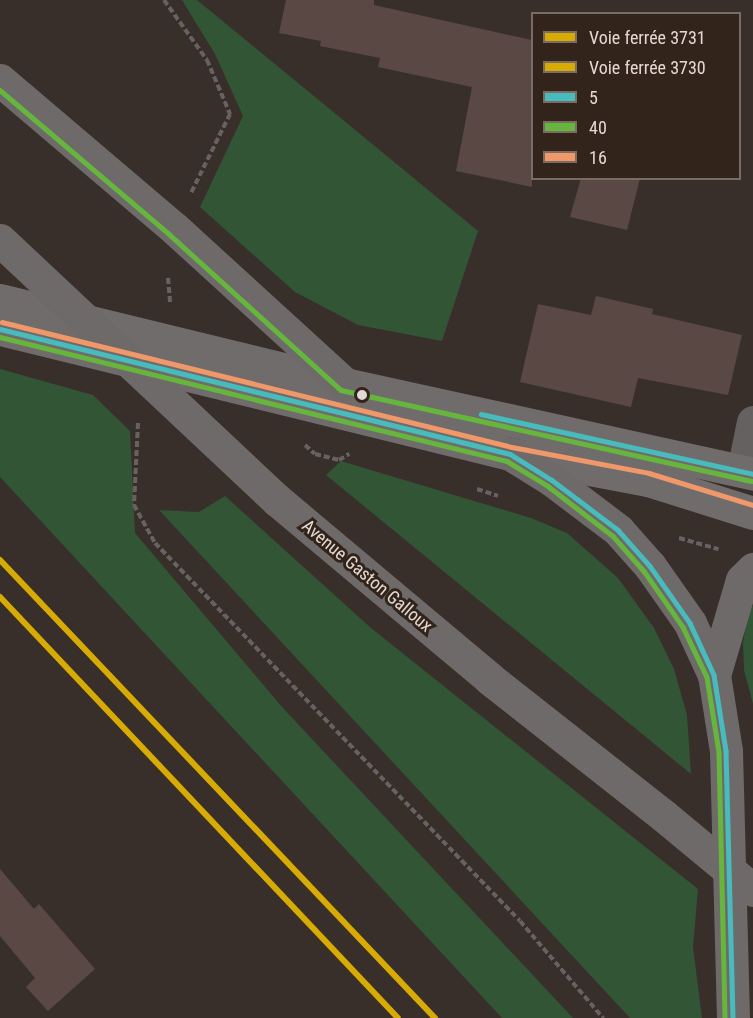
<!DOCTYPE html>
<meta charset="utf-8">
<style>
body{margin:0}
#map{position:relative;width:753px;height:1018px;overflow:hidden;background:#382f2b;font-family:"Roboto Condensed",sans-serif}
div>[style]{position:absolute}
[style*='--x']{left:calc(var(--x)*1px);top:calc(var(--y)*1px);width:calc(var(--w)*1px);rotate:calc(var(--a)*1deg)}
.green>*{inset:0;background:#325535}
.building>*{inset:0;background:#5a4844}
.path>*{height:4px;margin-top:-2px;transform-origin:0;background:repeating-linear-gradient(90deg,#676261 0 6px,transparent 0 9px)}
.street>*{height:33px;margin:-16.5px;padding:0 16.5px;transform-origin:16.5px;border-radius:16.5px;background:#666161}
.secondary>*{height:33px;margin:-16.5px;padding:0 16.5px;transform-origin:16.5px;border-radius:16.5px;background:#716c6c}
.primary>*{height:33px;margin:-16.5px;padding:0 16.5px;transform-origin:16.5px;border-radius:16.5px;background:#6f6a6a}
.primary-bridge>*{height:33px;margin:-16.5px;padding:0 16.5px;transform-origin:16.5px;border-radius:16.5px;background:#6f6a6a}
.bus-1>*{height:4.5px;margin:-2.25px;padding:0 2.25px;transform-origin:2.25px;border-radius:2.25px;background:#48bcbc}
.bus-2>*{height:4.5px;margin:-2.25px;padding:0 2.25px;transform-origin:2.25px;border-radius:2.25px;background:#66b63e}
.bus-3>*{height:4.5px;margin:-2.25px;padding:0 2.25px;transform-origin:2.25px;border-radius:2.25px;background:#f0986a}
.rail-1>*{height:6px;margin:-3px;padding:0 3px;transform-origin:3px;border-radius:3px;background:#d8ab00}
.rail-2>*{height:6px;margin:-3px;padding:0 3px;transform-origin:3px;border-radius:3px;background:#d8ab00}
.dots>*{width:16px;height:16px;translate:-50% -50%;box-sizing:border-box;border:3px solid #33241b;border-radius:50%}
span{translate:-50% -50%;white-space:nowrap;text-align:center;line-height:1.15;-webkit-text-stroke:6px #33241b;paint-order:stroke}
.street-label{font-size:18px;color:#e3d9d3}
.legend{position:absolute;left:531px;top:12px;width:210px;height:168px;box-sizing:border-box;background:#33241b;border:2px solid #796c65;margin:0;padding:8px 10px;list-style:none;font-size:18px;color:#e3d9d3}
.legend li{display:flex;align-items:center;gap:12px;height:30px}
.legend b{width:30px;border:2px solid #796c65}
</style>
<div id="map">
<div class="green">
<i style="clip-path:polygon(182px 0,197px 0,478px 231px,442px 341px,358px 325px,295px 292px,200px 207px,243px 116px,215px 54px)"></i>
<i style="clip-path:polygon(0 369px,93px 395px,130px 431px,135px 533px,282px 707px,573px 1018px,502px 1018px,0 477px)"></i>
<i style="clip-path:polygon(341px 461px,531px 518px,567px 533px,618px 578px,654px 628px,674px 669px,687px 715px,691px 774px,326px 475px)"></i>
<i style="clip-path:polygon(225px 496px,371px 628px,698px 889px,693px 947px,702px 1018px,630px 1018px,159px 510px,199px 512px)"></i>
<i style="clip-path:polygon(753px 605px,753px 704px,744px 670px,743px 643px,747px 619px)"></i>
</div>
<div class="building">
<i style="clip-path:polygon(286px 0,374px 0,374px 5px,532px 40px,532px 187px,456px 171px,472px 87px,378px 67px,380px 58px,320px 46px,321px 41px,279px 33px)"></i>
<i style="clip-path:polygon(581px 178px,640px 178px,627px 230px,570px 217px)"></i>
<i style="clip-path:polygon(596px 296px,653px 309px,652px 314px,742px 335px,728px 395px,638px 378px,631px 407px,520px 382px,538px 304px,591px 315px)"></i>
<i style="clip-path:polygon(0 869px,34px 909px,39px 904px,95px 969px,48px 1011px,26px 987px,35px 978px,0 936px)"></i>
</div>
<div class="path">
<i style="--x:164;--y:0;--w:74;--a:54.4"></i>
<i style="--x:207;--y:60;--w:59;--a:66.9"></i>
<i style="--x:230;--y:114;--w:88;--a:116.3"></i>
<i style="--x:168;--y:278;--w:25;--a:85"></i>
<i style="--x:138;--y:423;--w:82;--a:92.8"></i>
<i style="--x:134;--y:505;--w:43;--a:61.1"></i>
<i style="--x:155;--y:543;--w:525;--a:46"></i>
<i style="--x:520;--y:921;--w:128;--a:49.4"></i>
<i style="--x:305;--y:445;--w:13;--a:42"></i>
<i style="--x:315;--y:454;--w:25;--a:14"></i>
<i style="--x:339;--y:460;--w:12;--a:-31"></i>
<i style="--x:477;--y:489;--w:22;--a:18"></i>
<i style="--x:679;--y:538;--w:41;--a:15.8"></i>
</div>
<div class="street">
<i style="--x:743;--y:471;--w:50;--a:-78.5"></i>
</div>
<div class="secondary">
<i style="--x:0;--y:300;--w:355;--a:13.7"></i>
<i style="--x:345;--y:384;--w:418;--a:12.4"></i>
<i style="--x:0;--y:329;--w:525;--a:13.77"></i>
<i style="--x:510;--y:454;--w:140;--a:10.7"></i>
<i style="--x:648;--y:480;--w:110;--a:17.4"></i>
</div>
<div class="primary">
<i style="--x:0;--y:80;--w:228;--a:40.4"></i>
<i style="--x:174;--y:228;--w:231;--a:42.4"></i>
<i style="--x:510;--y:454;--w:49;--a:31.8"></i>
<i style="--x:552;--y:480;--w:83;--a:37.1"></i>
<i style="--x:618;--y:530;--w:48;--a:48.4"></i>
<i style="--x:650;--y:566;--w:70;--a:54.9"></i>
<i style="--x:690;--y:623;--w:57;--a:65.2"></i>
<i style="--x:714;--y:675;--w:77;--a:81"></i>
<i style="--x:726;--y:751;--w:267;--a:88.5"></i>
<i style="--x:277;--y:500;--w:278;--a:40"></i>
<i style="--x:490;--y:679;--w:221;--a:38.2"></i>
<i style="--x:714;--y:675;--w:99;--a:-73.6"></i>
<i style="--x:742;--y:580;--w:16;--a:-45"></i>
</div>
<div class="primary-bridge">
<i style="--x:0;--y:240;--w:380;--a:43.2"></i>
<i style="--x:664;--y:816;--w:116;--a:39.7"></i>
</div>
<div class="bus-1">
<i style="--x:0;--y:329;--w:525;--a:13.77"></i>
<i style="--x:510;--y:454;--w:49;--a:31.8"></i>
<i style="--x:552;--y:480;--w:83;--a:37.1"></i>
<i style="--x:618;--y:530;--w:48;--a:48.4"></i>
<i style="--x:650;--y:566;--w:70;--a:54.9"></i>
<i style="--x:690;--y:623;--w:57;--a:65.2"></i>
<i style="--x:714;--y:675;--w:77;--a:81"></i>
<i style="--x:726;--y:751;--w:267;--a:88.5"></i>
<i style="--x:481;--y:414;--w:279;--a:12.4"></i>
</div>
<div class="bus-2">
<i style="--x:0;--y:90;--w:222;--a:40.4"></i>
<i style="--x:169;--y:234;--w:232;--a:42.2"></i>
<i style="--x:341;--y:390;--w:420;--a:12.5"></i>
<i style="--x:0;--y:337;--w:522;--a:13.74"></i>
<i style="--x:507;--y:461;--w:48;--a:31.4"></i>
<i style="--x:548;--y:486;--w:82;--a:37.6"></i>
<i style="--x:613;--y:536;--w:47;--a:48.5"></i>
<i style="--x:644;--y:571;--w:68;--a:55.1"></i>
<i style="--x:683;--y:627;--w:55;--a:64.4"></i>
<i style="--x:707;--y:677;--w:76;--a:80.9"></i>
<i style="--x:719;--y:752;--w:266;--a:88.7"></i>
</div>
<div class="bus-3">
<i style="--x:2;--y:322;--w:525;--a:13.77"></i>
<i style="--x:512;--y:447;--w:139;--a:10.7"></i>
<i style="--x:649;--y:473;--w:109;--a:17.1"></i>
</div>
<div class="rail-1">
<i style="--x:0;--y:597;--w:579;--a:46.61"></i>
</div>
<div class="rail-2">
<i style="--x:0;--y:560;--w:632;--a:46.48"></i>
</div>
<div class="dots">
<i style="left:362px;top:395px;background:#e3d9d3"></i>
</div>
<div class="street-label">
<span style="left:367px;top:576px;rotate:40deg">Avenue Gaston Galloux</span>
</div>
<ul class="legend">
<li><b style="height:8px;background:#d8ab00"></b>Voie ferrée 3731</li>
<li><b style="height:8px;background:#d8ab00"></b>Voie ferrée 3730</li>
<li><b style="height:8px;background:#48bcbc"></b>5</li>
<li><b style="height:8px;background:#66b63e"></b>40</li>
<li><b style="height:8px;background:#f0986a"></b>16</li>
</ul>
</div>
